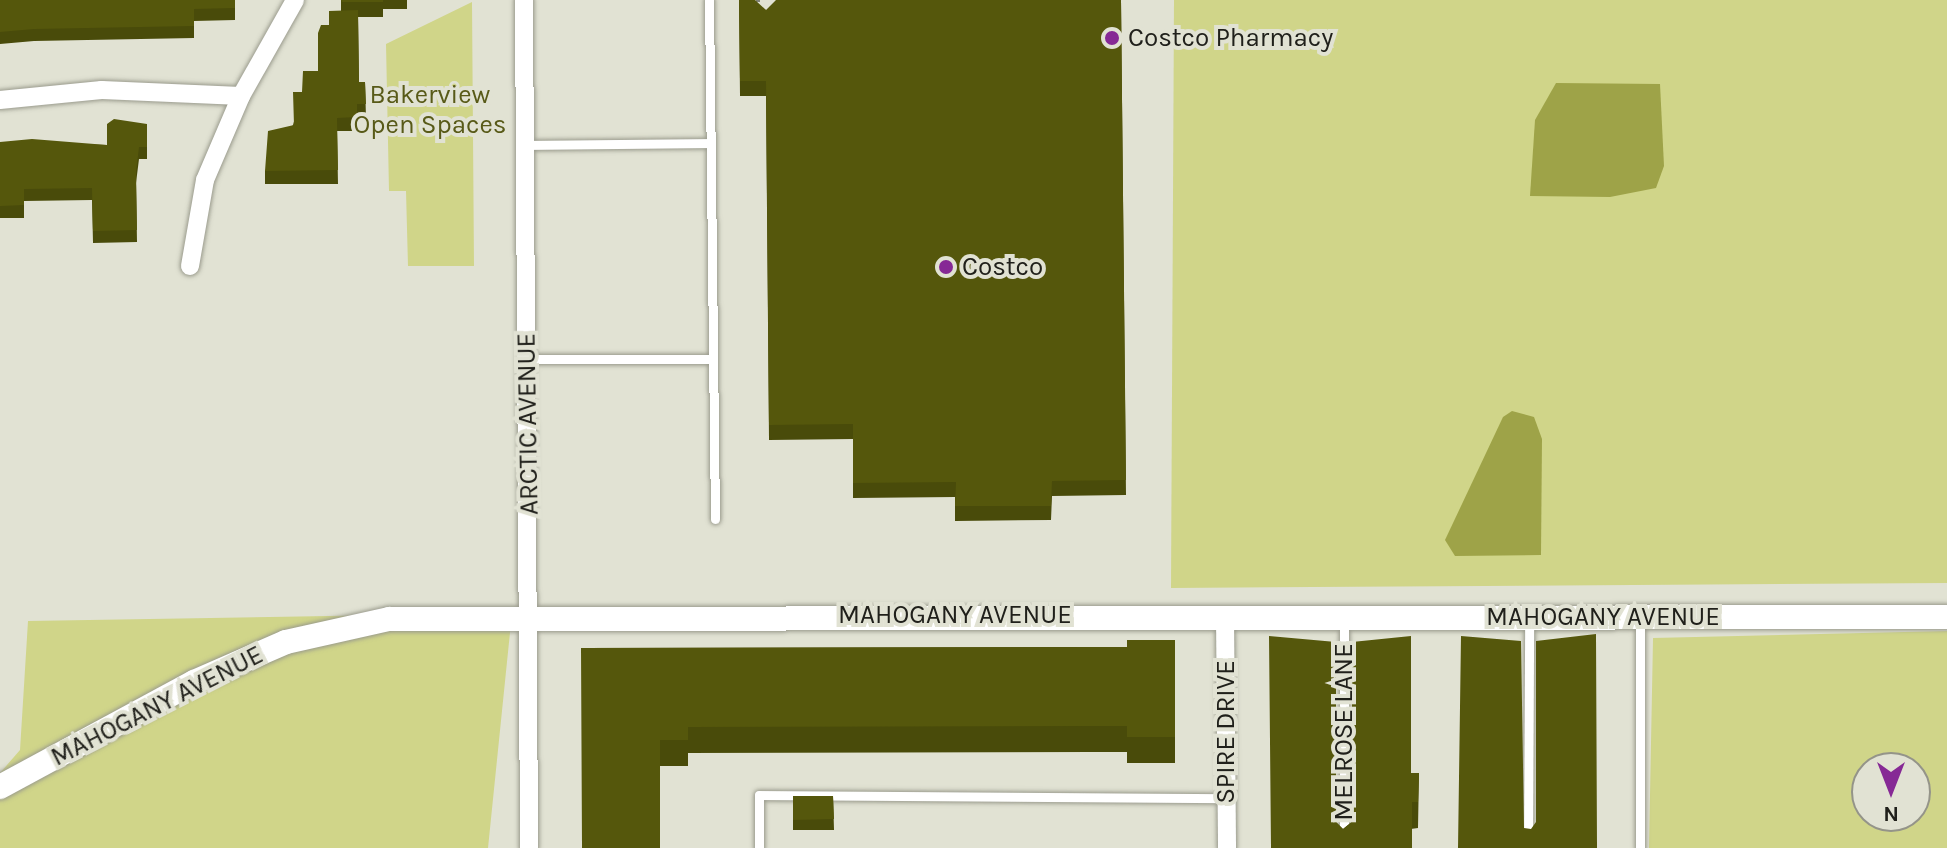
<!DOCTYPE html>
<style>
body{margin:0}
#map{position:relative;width:1947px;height:848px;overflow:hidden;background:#e1e2d3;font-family:Karla,sans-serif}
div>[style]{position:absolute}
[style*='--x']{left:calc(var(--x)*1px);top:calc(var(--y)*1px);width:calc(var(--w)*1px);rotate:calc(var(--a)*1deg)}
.green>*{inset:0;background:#d0d589}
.water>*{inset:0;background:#9ea348}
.path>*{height:4px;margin-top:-2px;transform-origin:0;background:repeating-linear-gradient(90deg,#808177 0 4px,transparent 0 10px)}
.roads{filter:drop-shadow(0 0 2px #9a9b8d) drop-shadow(0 0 2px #9a9b8d)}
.service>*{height:9px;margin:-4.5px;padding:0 4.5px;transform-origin:4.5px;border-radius:4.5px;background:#fff}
.minor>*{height:18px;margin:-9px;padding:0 9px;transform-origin:9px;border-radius:9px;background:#fff}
.tertiary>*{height:24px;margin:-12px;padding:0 12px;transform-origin:12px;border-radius:12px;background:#fff}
.wall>*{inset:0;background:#494b0a}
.building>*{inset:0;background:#55570c}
.dots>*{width:22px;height:22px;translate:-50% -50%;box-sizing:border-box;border:4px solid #e1e2d3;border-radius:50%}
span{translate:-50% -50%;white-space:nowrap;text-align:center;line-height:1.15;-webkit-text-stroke:8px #e1e2d3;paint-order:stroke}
.poi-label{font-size:26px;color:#20201b}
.left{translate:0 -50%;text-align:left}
.park-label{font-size:26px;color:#585a18}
.street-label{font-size:26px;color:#20201b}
.north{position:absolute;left:1851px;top:752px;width:80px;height:80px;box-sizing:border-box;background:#e1e2d3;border:2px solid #949489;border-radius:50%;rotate:180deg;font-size:22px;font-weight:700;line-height:32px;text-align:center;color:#20201b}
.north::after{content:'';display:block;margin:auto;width:28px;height:36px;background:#862995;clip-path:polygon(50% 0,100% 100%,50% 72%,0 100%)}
</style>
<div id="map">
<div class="green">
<i style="clip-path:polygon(1174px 0,1947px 0,1947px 583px,1171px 588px)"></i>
<i style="clip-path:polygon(472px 2px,474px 266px,408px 266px,406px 191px,389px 191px,386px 44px)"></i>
<i style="clip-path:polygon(512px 613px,488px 848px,0 848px,0 773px,20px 750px,28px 621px)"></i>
<i style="clip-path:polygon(evenodd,1947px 631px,1947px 848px,1649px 848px,1653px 638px,1947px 631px,1867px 768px,1915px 768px,1915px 816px,1867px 816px,1867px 768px)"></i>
</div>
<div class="water">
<i style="clip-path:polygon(1556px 83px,1660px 84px,1664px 166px,1656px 188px,1610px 197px,1530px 196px,1535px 120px)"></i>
<i style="clip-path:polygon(1512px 411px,1534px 417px,1542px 439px,1541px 555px,1455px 556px,1445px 540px,1503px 417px)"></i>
</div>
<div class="path">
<i style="--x:756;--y:0;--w:8;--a:0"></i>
</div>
<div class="roads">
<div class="service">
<i style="--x:709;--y:0;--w:519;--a:89.34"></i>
<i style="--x:527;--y:145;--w:183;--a:-0.6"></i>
<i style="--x:527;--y:359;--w:186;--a:0"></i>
<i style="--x:1344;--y:620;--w:228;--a:90"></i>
<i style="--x:1640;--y:620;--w:228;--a:90"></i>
<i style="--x:759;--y:848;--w:53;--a:-90"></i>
<i style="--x:759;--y:795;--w:467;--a:0.4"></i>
<i style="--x:1528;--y:848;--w:228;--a:-89.7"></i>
</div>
<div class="minor">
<i style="--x:524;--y:0;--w:848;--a:89.66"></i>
<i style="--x:0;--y:100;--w:102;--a:-5.6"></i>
<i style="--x:102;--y:90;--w:139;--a:2.5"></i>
<i style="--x:190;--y:266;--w:87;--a:-80.1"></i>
<i style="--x:205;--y:180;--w:91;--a:-66.8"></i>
<i style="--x:241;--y:96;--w:110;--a:-60.6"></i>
<i style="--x:1225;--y:615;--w:233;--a:89.5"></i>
</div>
<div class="tertiary">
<i style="--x:0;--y:787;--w:221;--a:-28.4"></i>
<i style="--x:194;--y:682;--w:100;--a:-23.5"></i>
<i style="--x:286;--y:642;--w:106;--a:-12.6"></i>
<i style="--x:389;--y:619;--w:1558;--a:-0.07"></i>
</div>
</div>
<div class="wall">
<i style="clip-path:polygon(0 0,235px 0,235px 20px,194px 21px,194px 38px,34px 41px,0 44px)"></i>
<i style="clip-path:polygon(341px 0,407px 0,407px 9px,383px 9px,383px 17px,358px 17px,359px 82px,365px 82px,366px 118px,357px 118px,357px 131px,337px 131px,338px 184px,265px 184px,265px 171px,293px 125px,302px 92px,318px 71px,329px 25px,341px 11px)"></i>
<i style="clip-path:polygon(739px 0,766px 10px,1121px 0,1126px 495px,1052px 496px,1051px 520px,955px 521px,955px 497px,853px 498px,853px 439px,769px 440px,766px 96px,740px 96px)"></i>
<i style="clip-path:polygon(147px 124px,147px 159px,139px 159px,136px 183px,137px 242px,93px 243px,92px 200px,24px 201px,24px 218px,0 218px,0 142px,107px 145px)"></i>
<i style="clip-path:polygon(1175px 640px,1175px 763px,1127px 763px,1127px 752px,688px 753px,688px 766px,660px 766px,581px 648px,1127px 647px)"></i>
<i style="clip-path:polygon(1411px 773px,1419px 773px,1418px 828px,1271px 848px,1336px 822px,1343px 829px)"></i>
<i style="clip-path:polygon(793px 796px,833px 796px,834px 830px,793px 830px)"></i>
</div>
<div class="building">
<i style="clip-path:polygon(0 0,235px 0,235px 8px,194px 9px,194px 26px,34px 29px,0 32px)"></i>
<i style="clip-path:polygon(341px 0,383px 0,383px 2px,342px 2px)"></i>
<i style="clip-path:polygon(739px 0,755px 0,766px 10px,776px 0,1121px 0,1126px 480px,1052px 481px,1051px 506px,955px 506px,956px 482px,853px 483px,853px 424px,769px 425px,766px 81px,740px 81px)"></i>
<i style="clip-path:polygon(358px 10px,359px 82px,365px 82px,366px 104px,357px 104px,357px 117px,337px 118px,338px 170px,265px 171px,268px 131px,294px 125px,293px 92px,302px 92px,303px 71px,318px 71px,318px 33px,321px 25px,329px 25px,329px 11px)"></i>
<i style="clip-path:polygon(114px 119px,147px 124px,147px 147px,139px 147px,136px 172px,137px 230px,93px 231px,92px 188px,24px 189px,24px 205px,0 206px,0 142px,32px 139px,107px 145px,107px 124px)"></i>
<i style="clip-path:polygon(1596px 634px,1597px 848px,1458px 848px,1461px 636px,1521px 641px,1524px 828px,1531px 829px,1536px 822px,1536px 641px)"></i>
<i style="clip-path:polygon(1269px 636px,1336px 642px,1336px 822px,1343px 829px,1352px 822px,1352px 642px,1411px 636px,1411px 773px,1419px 773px,1418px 802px,1412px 802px,1412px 848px,1271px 848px)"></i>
<i style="clip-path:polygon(1127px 640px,1175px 640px,1175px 737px,1127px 737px,1127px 726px,688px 727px,688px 740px,660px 740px,660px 848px,582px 848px,581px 648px,1127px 647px)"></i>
<i style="clip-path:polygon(793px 796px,833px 796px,834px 819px,793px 820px)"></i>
</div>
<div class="dots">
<i style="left:1112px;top:38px;background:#862995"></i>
<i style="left:946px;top:267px;background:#862995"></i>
</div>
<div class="poi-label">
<span class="left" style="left:1128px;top:38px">Costco Pharmacy</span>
<span class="left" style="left:962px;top:267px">Costco</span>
</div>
<div class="park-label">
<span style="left:430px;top:110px">Bakerview<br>Open Spaces</span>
</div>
<div class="street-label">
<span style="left:528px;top:424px;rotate:-91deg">ARCTIC AVENUE</span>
<span style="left:955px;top:615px">MAHOGANY AVENUE</span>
<span style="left:1603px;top:617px">MAHOGANY AVENUE</span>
<span style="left:157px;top:706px;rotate:-27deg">MAHOGANY AVENUE</span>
<span style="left:1226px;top:732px;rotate:-90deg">SPIRE DRIVE</span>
<span style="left:1344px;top:732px;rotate:-90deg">MELROSE LANE</span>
</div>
<div class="north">N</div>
</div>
